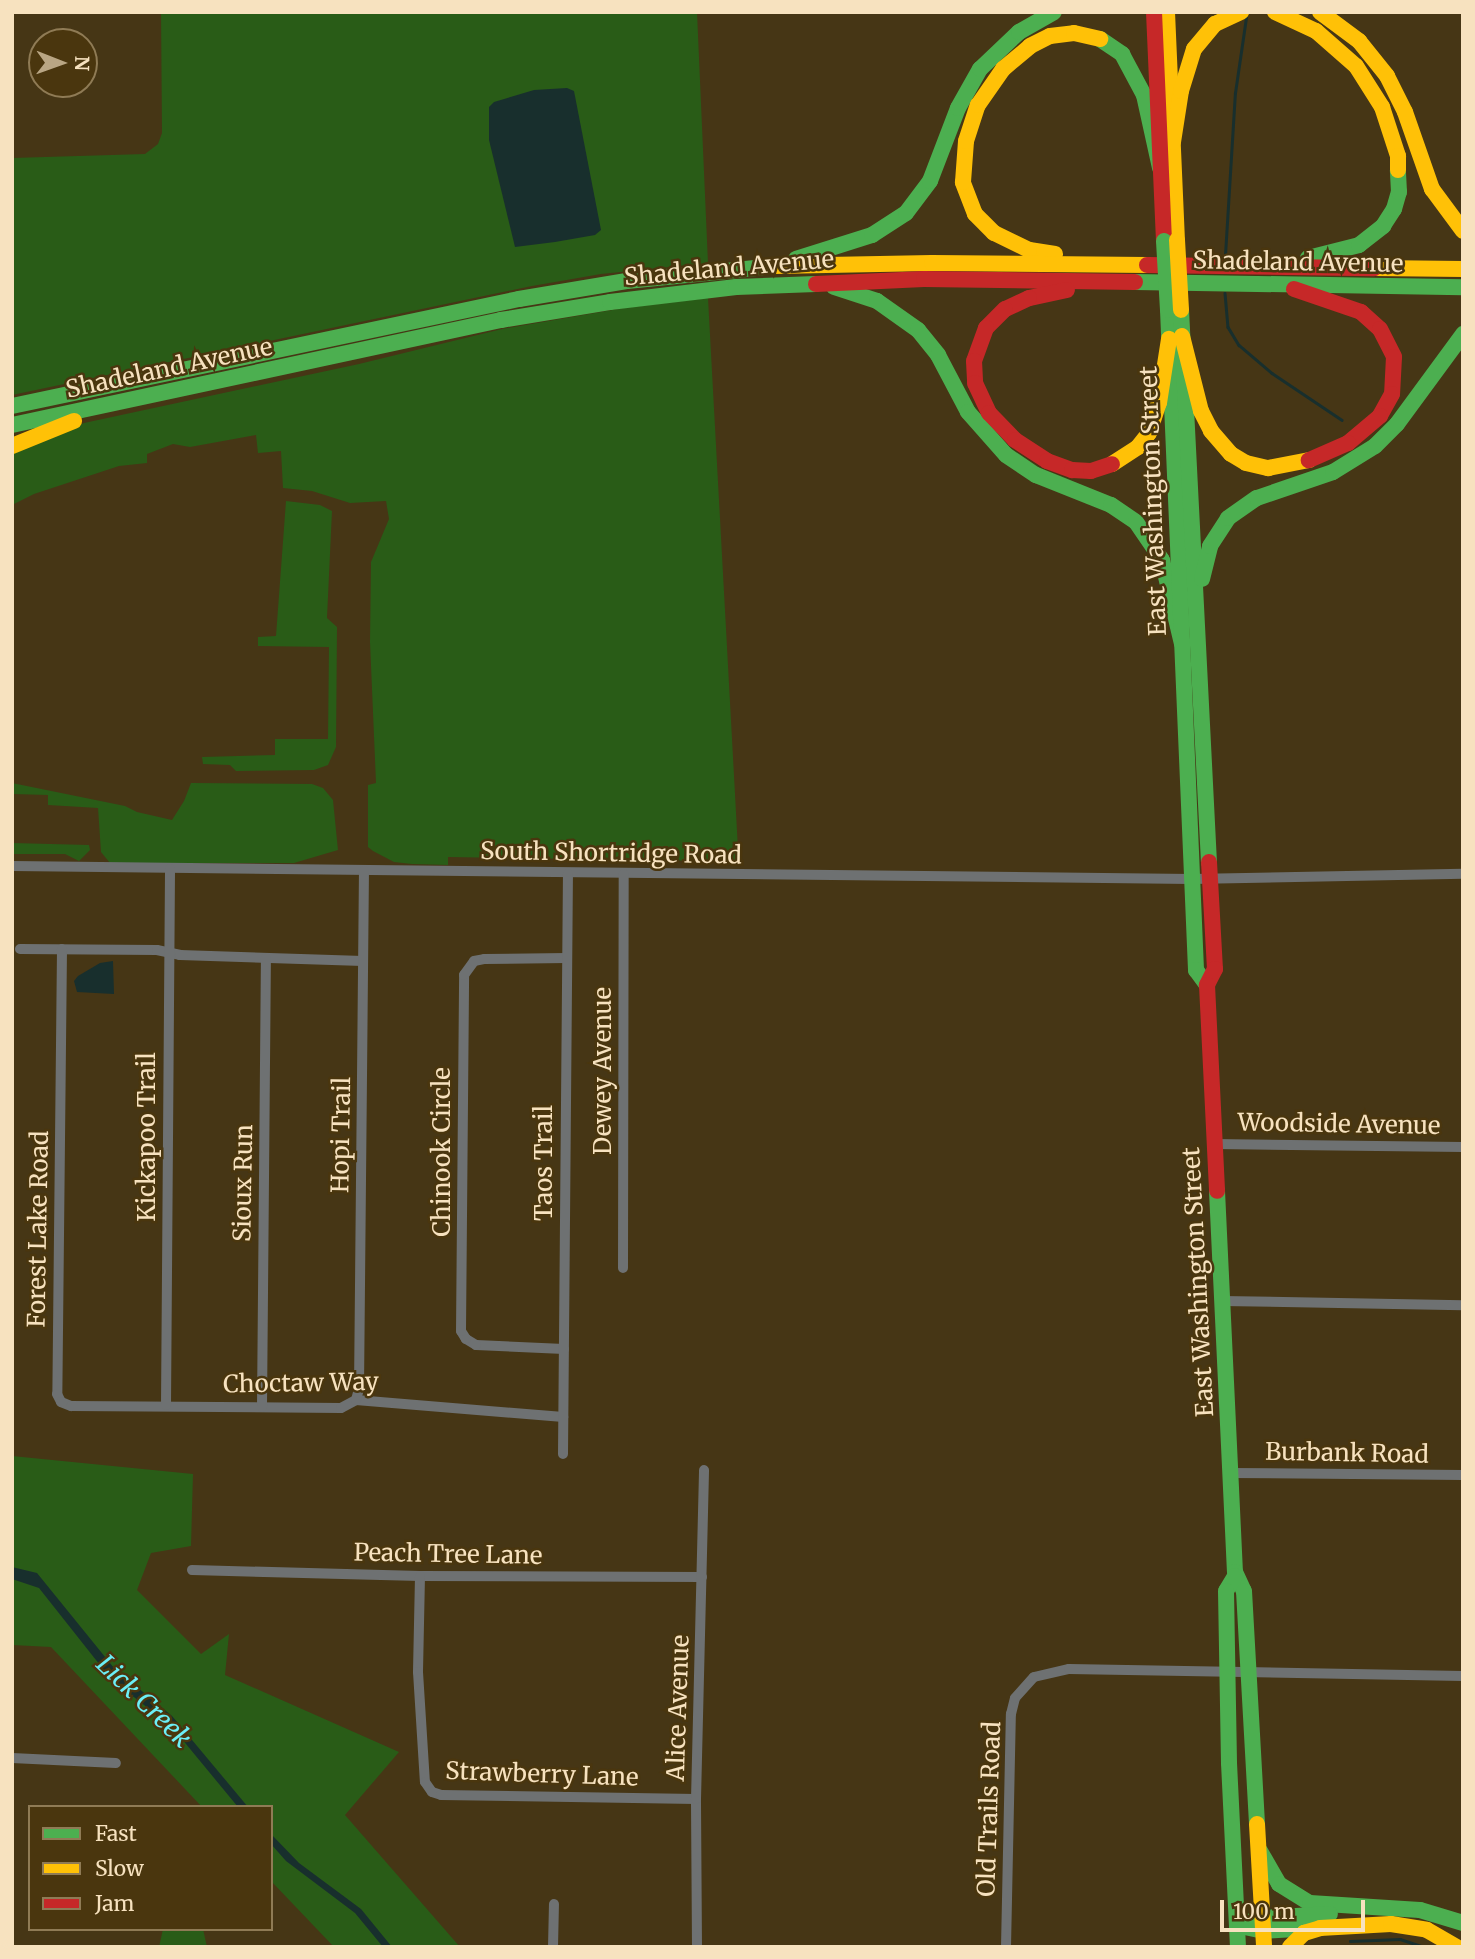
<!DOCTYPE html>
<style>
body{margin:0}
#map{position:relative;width:1475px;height:1959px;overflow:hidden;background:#463615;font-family:Merriweather,serif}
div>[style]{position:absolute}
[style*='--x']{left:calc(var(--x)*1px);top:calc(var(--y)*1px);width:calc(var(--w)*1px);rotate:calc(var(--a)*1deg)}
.green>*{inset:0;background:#295c17}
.water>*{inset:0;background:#182f2d}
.stream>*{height:2.5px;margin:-1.25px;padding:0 1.25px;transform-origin:1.25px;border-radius:1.25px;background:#182f2d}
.street>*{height:10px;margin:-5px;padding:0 5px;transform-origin:5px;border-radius:5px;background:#6e7172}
.fast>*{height:16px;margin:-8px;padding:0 8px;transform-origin:8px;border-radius:8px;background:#4caf50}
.slow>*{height:16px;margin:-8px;padding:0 8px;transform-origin:8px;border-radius:8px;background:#ffc107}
.jam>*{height:16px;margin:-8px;padding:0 8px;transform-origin:8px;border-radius:8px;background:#c62828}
.fast-bridge>*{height:16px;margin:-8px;padding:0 8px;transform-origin:8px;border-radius:8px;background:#4caf50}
.slow-bridge>*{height:16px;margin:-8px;padding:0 8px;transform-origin:8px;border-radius:8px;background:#ffc107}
span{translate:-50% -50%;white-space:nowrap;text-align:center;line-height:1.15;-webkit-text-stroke:5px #4a360e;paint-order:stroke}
.street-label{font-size:24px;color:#f7e2bf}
.water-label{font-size:26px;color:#6beff6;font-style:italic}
.frame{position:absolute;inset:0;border:14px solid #f7e2bf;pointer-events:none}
.legend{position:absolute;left:28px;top:1805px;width:245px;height:126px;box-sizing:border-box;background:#4a360e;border:2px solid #8f7b55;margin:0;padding:9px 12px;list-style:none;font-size:21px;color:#f7e2bf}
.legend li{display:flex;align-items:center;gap:14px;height:35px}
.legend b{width:35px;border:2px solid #8f7b55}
.north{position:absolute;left:28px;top:28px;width:70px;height:70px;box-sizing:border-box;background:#4a360e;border:2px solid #8f7b55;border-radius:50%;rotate:91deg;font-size:19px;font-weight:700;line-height:28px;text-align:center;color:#f7e2bf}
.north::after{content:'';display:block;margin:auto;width:24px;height:32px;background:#b9a684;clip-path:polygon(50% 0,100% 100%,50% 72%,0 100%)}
.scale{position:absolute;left:1220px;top:1900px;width:145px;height:32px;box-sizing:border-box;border:4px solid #f7e2bf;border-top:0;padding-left:9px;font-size:21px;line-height:24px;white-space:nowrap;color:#f7e2bf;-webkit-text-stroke:5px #4a360e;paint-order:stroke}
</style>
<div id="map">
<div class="green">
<i style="clip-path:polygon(161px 12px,697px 12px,708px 263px,601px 274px,532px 286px,12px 395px,12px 158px,145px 154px,158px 144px,162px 133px)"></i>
<i style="clip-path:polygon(708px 298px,738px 849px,742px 849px,740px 861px,735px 865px,721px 865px,716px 861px,448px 857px,448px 865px,412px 864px,394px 862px,373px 851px,368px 847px,368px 785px,376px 783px,370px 642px,371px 562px,389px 519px,386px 501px,350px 503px,312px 491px,283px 488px,281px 451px,258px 453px,256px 435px,190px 447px,173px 444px,147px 454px,147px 463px,119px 466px,34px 494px,12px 505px,12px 452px,84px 423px,359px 364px,502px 329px,624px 308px)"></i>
<i style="clip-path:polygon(286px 501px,320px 505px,332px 511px,327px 618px,337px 627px,336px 747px,328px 765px,314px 770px,236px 771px,230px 765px,203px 764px,202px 757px,275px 755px,275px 739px,328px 739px,329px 647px,258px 646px,258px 637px,276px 636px)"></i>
<i style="clip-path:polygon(12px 783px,125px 806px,137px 812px,172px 820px,184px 801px,191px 783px,312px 784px,323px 788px,333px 800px,338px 850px,294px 863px,110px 863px,101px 852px,98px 808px,48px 805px,48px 795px,12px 794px)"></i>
<i style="clip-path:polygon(12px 843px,89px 845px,90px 850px,79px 861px,65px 854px,12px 854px)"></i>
<i style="clip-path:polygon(12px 1456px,193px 1474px,191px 1546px,151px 1553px,137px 1590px,201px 1654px,229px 1634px,225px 1675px,399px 1752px,345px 1815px,460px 1947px,334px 1947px,271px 1881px,271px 1807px,202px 1807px,51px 1647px,12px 1645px)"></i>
<i style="clip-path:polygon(163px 1929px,203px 1929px,207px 1947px,159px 1947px)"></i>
</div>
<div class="water">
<i style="clip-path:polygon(567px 88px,574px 91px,601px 230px,595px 235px,555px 242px,515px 247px,489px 140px,489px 107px,494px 102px,534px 90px)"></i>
<i style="clip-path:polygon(113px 961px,114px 994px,77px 992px,74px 981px,78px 976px,100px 963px)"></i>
<i style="clip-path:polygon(12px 1567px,37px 1573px,114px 1668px,172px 1716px,248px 1807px,238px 1807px,172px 1727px,111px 1679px,39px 1588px,12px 1579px)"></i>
<i style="clip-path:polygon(271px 1834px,299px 1863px,361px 1909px,392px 1947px,383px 1947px,355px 1913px,286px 1861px,271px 1844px)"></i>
</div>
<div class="stream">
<i style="--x:1225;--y:255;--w:162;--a:-86.5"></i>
<i style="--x:1235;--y:93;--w:76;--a:-81.7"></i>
<i style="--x:1225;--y:293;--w:34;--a:85"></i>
<i style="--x:1228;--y:327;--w:21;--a:59"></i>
<i style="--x:1239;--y:345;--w:43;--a:40.3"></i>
<i style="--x:1272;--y:373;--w:84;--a:33.9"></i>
<i style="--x:1350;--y:1941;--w:50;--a:-2.3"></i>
<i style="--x:1400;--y:1939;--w:25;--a:18"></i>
</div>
<div class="street">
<i style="--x:12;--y:866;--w:1180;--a:0.63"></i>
<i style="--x:1192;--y:879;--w:271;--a:-1.1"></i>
<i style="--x:20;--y:949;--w:137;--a:0.4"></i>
<i style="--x:157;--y:950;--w:24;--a:12"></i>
<i style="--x:180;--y:955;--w:183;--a:1.9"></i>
<i style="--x:62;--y:949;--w:445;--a:90.6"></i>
<i style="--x:57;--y:1394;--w:9;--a:63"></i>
<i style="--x:61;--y:1402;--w:11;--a:22"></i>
<i style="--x:71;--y:1406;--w:270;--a:0.4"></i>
<i style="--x:341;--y:1408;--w:17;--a:-28"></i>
<i style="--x:356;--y:1400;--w:208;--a:4.7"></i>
<i style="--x:1214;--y:1144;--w:249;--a:0.7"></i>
<i style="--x:623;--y:1268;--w:394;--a:-89.9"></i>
<i style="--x:1222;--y:1301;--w:241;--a:1"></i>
<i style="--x:564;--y:1349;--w:88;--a:-177.4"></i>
<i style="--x:476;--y:1345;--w:12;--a:-149"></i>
<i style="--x:466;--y:1339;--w:9;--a:-122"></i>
<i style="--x:461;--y:1331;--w:356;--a:-89.5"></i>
<i style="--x:464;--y:975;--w:17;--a:-54"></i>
<i style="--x:474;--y:961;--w:10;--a:-11"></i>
<i style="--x:484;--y:959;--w:83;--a:-0.7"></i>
<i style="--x:356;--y:1400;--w:11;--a:-75"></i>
<i style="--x:359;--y:1389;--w:518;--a:-89.45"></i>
<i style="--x:166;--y:1405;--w:536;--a:-89.57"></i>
<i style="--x:262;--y:1407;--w:449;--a:-89.5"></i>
<i style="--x:563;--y:1454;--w:580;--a:-89.51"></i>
<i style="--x:1230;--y:1473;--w:233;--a:0.5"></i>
<i style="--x:192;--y:1570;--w:228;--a:1.5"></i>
<i style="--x:420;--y:1576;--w:282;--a:0.2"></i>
<i style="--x:420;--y:1576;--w:96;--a:91.2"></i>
<i style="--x:418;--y:1672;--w:110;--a:86.4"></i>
<i style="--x:425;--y:1782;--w:12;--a:55"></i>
<i style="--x:432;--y:1792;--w:9;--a:18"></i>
<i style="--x:441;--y:1795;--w:255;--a:0.9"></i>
<i style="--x:12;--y:1758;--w:104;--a:2.8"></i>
<i style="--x:553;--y:1947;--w:43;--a:-88.7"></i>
<i style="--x:697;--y:1947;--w:148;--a:-90.4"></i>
<i style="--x:696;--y:1799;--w:329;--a:-88.6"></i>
<i style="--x:1006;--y:1947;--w:233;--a:-88.8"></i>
<i style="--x:1011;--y:1714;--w:16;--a:-76"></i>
<i style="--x:1015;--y:1698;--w:28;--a:-48"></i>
<i style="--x:1034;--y:1677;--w:36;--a:-13"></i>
<i style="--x:1069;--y:1669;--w:394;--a:1"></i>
</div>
<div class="fast">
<i style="--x:1100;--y:39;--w:27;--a:34"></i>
<i style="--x:1122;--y:54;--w:47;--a:61.8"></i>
<i style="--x:1144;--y:95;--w:75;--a:77.6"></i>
<i style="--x:1308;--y:258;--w:53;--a:-14.3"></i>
<i style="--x:1359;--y:245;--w:31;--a:-38"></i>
<i style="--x:1383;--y:226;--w:20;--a:-57"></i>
<i style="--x:1394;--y:209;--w:18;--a:-74"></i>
<i style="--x:1399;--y:192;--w:22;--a:-93"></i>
<i style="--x:796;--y:259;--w:80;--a:-17.5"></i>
<i style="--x:872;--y:235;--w:40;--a:-32.9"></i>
<i style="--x:906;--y:213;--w:40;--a:-53"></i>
<i style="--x:930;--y:181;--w:78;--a:-69"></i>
<i style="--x:958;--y:108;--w:45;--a:-60.6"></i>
<i style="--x:980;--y:69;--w:54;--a:-43.5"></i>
<i style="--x:1019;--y:32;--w:40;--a:-29.7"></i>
<i style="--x:1135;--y:282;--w:328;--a:0.9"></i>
<i style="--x:834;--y:287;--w:45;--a:18"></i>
<i style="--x:877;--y:301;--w:50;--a:35.3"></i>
<i style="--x:918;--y:330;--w:32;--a:51"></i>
<i style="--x:938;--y:355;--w:64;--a:62.2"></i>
<i style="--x:968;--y:412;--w:57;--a:48.5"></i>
<i style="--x:1006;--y:455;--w:36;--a:34"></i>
<i style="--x:1036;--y:475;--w:81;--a:21.8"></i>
<i style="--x:1111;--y:505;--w:30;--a:34"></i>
<i style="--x:1136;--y:522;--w:46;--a:55.6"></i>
<i style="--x:1162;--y:560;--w:86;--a:76.6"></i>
<i style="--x:1168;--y:310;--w:661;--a:87.57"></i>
<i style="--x:1196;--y:970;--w:19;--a:54"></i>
<i style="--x:1181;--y:310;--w:553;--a:87.1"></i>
<i style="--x:12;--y:406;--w:518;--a:-11.92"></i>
<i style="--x:519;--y:299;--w:109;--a:-9.5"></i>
<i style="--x:627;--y:281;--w:148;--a:-5.8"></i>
<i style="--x:12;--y:425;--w:500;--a:-12.12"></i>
<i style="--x:501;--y:320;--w:110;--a:-9.4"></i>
<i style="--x:610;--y:302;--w:127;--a:-6.8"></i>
<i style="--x:736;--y:287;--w:80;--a:-2.1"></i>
<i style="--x:1202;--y:579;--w:34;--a:-76"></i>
<i style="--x:1210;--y:546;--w:33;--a:-57"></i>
<i style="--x:1228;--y:518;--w:35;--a:-35"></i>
<i style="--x:1257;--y:498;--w:80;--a:-18.9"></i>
<i style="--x:1333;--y:472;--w:49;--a:-31.8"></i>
<i style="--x:1375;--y:446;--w:31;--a:-45"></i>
<i style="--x:1397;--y:424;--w:112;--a:-53.7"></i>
<i style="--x:1217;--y:1191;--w:381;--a:87.3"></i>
<i style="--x:1235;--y:1572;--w:21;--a:65"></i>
<i style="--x:1244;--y:1591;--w:233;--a:86.8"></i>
<i style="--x:1235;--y:1576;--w:17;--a:121"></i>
<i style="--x:1226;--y:1591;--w:172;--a:89"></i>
<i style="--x:1229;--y:1763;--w:184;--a:87.2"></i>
<i style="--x:1260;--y:1851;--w:38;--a:60"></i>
<i style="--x:1279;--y:1884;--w:36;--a:32"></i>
<i style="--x:1310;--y:1903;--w:110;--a:3.6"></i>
<i style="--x:1420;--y:1910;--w:45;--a:16.8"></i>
<i style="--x:1237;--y:1925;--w:27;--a:-15"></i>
<i style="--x:1263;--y:1918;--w:67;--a:-3.4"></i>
<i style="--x:1240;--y:1926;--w:24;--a:12"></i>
<i style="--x:1263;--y:1931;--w:50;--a:-3.4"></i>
</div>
<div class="slow">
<i style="--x:1167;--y:12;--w:228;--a:87.5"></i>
<i style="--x:1275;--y:12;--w:45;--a:24.9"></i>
<i style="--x:1316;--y:31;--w:53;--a:41.2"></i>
<i style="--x:1356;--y:66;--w:49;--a:57.6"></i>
<i style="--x:1382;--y:107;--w:52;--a:71.9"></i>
<i style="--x:1398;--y:156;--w:14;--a:90"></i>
<i style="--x:1320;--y:12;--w:49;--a:36.6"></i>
<i style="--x:1359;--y:41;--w:45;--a:51.3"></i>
<i style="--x:1387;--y:76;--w:40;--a:63.4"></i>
<i style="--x:1405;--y:112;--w:82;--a:70.7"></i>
<i style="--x:1432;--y:189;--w:52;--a:53.6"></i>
<i style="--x:1173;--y:142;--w:52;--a:-81.1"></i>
<i style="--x:1181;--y:91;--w:44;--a:-72.8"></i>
<i style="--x:1194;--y:49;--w:33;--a:-50"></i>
<i style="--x:1215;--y:24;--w:29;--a:-25"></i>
<i style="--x:1055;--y:254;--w:26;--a:-171"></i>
<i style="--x:1029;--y:250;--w:39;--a:-154"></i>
<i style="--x:994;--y:233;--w:27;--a:-135"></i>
<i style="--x:975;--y:214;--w:34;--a:-111"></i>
<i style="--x:963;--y:182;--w:41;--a:-85.8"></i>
<i style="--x:966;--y:141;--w:38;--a:-72"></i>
<i style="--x:978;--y:105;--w:44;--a:-55.2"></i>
<i style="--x:1003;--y:69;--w:35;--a:-40"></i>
<i style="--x:1030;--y:46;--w:22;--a:-27"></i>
<i style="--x:1050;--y:36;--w:24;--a:-7"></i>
<i style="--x:1074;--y:33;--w:27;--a:13"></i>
<i style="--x:774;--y:266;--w:158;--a:-1.1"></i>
<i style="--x:932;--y:263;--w:215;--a:0.5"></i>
<i style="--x:1374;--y:268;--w:89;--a:0.6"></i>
<i style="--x:1182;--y:336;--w:77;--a:75.8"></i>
<i style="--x:1201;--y:411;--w:22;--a:63"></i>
<i style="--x:1211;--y:431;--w:30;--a:49"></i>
<i style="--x:1231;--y:454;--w:17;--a:31"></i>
<i style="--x:1246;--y:463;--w:23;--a:13"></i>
<i style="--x:1268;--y:468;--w:42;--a:-11"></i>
<i style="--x:12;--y:446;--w:67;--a:-22"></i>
<i style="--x:1112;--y:464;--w:31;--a:-33"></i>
<i style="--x:1138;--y:447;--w:18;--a:-52"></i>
<i style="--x:1149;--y:433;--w:32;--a:-72"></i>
<i style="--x:1159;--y:403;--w:65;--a:-81.1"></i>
<i style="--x:1257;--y:1824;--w:123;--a:86.7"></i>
<i style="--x:1290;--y:1947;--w:20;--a:-45"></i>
<i style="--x:1304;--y:1933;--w:17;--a:-17"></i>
<i style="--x:1320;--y:1928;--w:71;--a:-3.2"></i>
<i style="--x:1391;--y:1924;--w:36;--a:9"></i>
<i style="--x:1427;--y:1930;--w:34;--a:30"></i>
</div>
<div class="jam">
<i style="--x:1154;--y:12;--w:229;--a:87.5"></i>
<i style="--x:1147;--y:265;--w:227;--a:0.8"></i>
<i style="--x:816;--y:284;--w:108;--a:-2.7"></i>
<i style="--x:924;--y:279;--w:211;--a:0.8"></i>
<i style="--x:1294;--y:289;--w:71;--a:18.9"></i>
<i style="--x:1361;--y:312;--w:25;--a:42"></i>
<i style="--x:1380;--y:329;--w:31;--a:63"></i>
<i style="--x:1394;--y:357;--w:37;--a:93"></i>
<i style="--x:1392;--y:394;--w:25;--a:119"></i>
<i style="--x:1380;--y:416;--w:42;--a:139.8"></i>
<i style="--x:1348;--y:443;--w:43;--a:156.4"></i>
<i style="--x:1067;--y:290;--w:39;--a:168"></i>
<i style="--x:1029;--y:298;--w:26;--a:155"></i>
<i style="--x:1005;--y:309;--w:27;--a:135"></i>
<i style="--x:986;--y:328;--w:35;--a:110"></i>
<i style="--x:974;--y:361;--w:22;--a:87"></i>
<i style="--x:975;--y:383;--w:33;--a:65"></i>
<i style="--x:989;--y:413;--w:37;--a:46"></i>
<i style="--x:1015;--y:440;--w:38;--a:33"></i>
<i style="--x:1047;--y:461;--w:27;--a:20"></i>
<i style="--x:1072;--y:470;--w:19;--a:3"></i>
<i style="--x:1091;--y:471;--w:22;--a:-18"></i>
<i style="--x:1209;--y:862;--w:107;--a:86.8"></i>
<i style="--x:1215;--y:969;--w:18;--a:117"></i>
<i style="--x:1207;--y:985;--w:206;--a:87.2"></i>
</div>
<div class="fast-bridge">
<i style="--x:1164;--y:241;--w:69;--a:86.7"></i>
</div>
<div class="slow-bridge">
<i style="--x:1177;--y:240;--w:70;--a:86.7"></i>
</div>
<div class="street-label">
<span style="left:1298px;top:262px;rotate:1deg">Shadeland Avenue</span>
<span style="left:729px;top:268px;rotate:-5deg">Shadeland Avenue</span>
<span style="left:169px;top:368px;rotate:-12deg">Shadeland Avenue</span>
<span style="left:1153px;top:501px;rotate:-92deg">East Washington Street</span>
<span style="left:611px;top:853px;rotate:1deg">South Shortridge Road</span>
<span style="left:603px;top:1071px;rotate:-90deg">Dewey Avenue</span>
<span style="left:1339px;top:1124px;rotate:1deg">Woodside Avenue</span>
<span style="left:341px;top:1135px;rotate:-89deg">Hopi Trail</span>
<span style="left:147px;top:1137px;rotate:-90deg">Kickapoo Trail</span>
<span style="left:442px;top:1152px;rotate:-90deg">Chinook Circle</span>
<span style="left:544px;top:1163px;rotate:-90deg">Taos Trail</span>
<span style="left:243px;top:1183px;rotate:-89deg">Sioux Run</span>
<span style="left:38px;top:1229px;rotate:-89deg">Forest Lake Road</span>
<span style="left:1198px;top:1282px;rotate:-93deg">East Washington Street</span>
<span style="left:301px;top:1383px;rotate:-1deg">Choctaw Way</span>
<span style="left:1347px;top:1453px;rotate:1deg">Burbank Road</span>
<span style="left:448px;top:1554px;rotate:1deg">Peach Tree Lane</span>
<span style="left:678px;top:1708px;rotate:-88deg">Alice Avenue</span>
<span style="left:542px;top:1774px;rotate:2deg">Strawberry Lane</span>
<span style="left:989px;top:1809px;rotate:-88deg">Old Trails Road</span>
</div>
<div class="water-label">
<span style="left:144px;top:1701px;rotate:44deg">Lick Creek</span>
</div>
<div class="frame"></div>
<ul class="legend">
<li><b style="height:9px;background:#4caf50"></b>Fast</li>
<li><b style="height:9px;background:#ffc107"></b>Slow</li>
<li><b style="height:9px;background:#c62828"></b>Jam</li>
</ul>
<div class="north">N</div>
<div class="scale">100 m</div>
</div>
